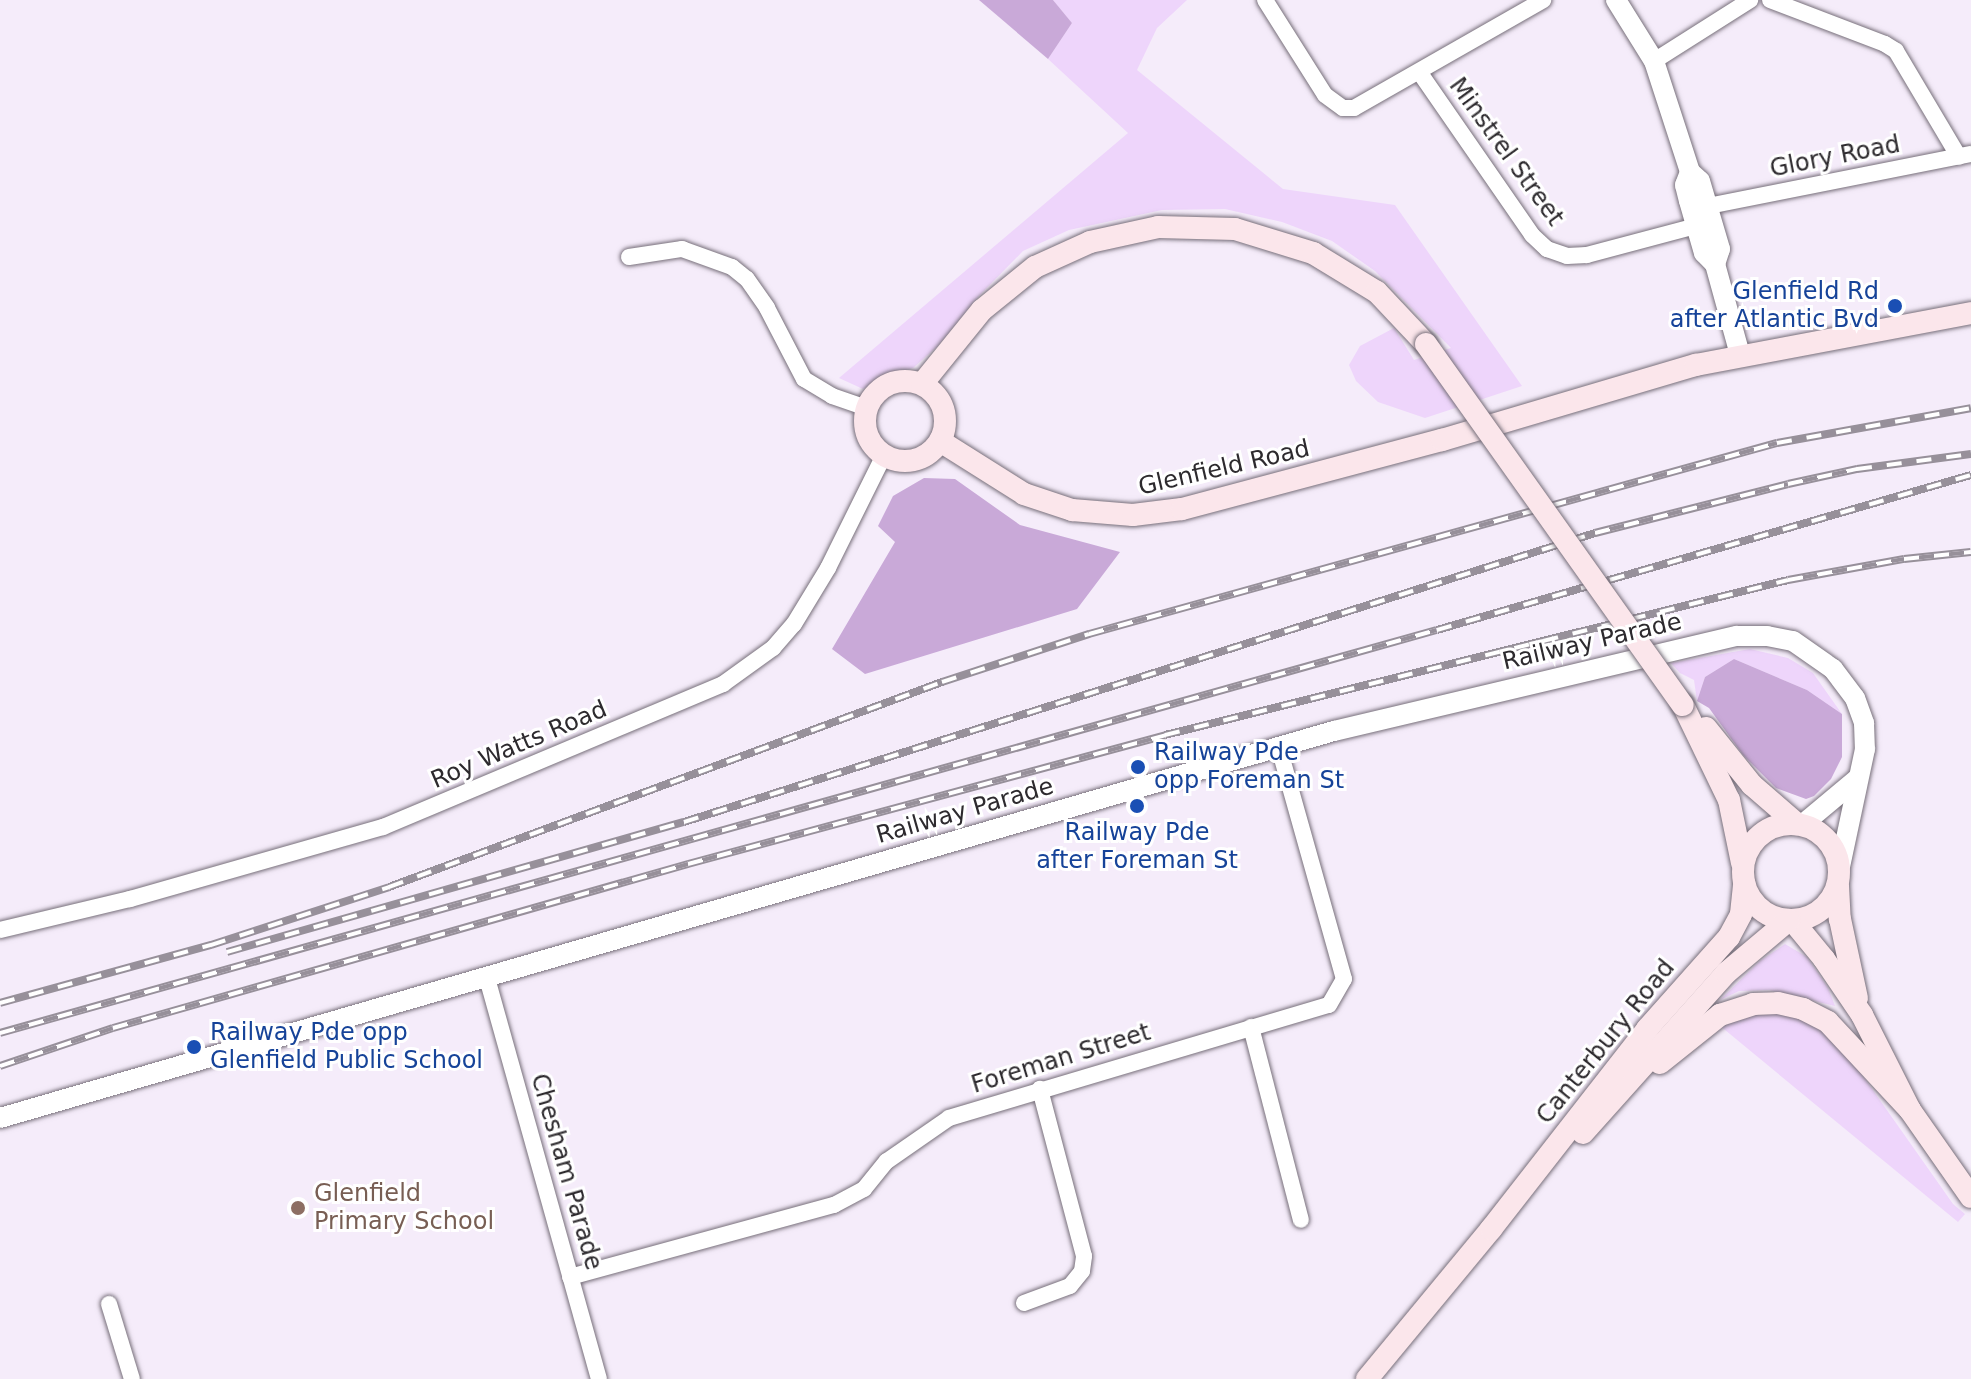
<!DOCTYPE html>
<style>
body{margin:0}
#map{position:relative;width:1971px;height:1379px;overflow:hidden;background:#f5ecfa;font-family:"DejaVu Sans",sans-serif}
div>[style]{position:absolute}
[style*='--x']{left:calc(var(--x)*1px);top:calc(var(--y)*1px);width:calc(var(--w)*1px);rotate:calc(var(--a)*1deg)}
.green>*{inset:0;background:#eed5fb}
.forest>*{inset:0;background:#c9a9d8}
.roads{filter:drop-shadow(0 0 2px #776f7a) drop-shadow(0 0 2px #776f7a)}
.minor>*{height:16px;margin:-8px;padding:0 8px;transform-origin:8px;border-radius:8px;background:#fff}
.tertiary>*{height:20px;margin:-10px;padding:0 10px;transform-origin:10px;border-radius:10px;background:#fff}
.secondary>*{height:22px;margin:-11px;padding:0 11px;transform-origin:11px;border-radius:11px;background:#fbe6eb}
.secondary>.ring{margin:-11px;padding:0;box-sizing:content-box;background:none;border:22px solid #fbe6eb;border-radius:50%}
.rail>*{height:8px;margin-top:-4px;transform-origin:0;background:repeating-linear-gradient(90deg,#fff 0 15px,#97909a 0 30px);box-sizing:border-box;border-block:2px solid #97909a}
.bridges{filter:drop-shadow(0 0 2px #776f7a) drop-shadow(0 0 2px #776f7a)}
.secondary-bridge>*{height:22px;margin:-11px;padding:0 11px;transform-origin:11px;border-radius:11px;background:#fbe6eb}
.dots>*{width:22px;height:22px;translate:-50% -50%;box-sizing:border-box;border:4px solid #fff;border-radius:50%}
span{translate:-50% -50%;white-space:nowrap;text-align:center;line-height:1.15;-webkit-text-stroke:6px #fff;paint-order:stroke}
.street-label{font-size:24px;color:#2d2a2e}
.transit-label{font-size:24px;color:#164399}
.right{translate:-100% -50%;text-align:right}
.left{translate:0 -50%;text-align:left}
.education-label{font-size:24px;color:#785e54}
</style>
<div id="map">
<div class="green">
<i style="clip-path:polygon(1053px 0,1187px 0,1157px 28px,1137px 70px,1283px 189px,1395px 205px,1522px 386px,1425px 418px,1378px 402px,1356px 381px,1349px 365px,1360px 346px,1394px 328px,1414px 360px,1451px 348px,1375px 271px,1332px 241px,1282px 222px,1225px 209px,1162px 210px,1069px 230px,1023px 251px,977px 298px,939px 345px,913px 368px,889px 375px,863px 389px,839px 378px,1128px 133px,1048px 59px,1072px 23px)"></i>
<i style="clip-path:polygon(1750px 649px,1788px 658px,1813px 673px,1842px 714px,1807px 690px,1734px 659px,1705px 677px,1697px 701px,1694px 680px,1680px 673px,1671px 663px)"></i>
<i style="clip-path:polygon(1785px 944px,1807px 957px,1828px 988px,1835px 1006px,1769px 990px,1739px 991px,1720px 1000px,1760px 961px)"></i>
<i style="clip-path:polygon(1781px 1012px,1807px 1018px,1834px 1035px,1953px 1204px,1965px 1214px,1958px 1222px,1719px 1025px,1752px 1014px)"></i>
</div>
<div class="forest">
<i style="clip-path:polygon(979px 0,1053px 0,1072px 23px,1048px 59px)"></i>
<i style="clip-path:polygon(924px 478px,955px 479px,1020px 525px,1120px 552px,1077px 609px,865px 674px,832px 649px,895px 542px,878px 526px,893px 496px)"></i>
<i style="clip-path:polygon(1734px 659px,1807px 690px,1842px 714px,1842px 757px,1831px 779px,1814px 796px,1806px 799px,1776px 788px,1743px 755px,1709px 708px,1697px 701px,1705px 677px)"></i>
</div>
<div class="roads">
<div class="minor">
<i style="--x:1265;--y:0;--w:112;--a:57.7"></i>
<i style="--x:1325;--y:95;--w:22;--a:36"></i>
<i style="--x:1343;--y:108;--w:11;--a:0"></i>
<i style="--x:1354;--y:108;--w:218;--a:-29.7"></i>
<i style="--x:1770;--y:0;--w:123;--a:20.9"></i>
<i style="--x:1885;--y:44;--w:13;--a:32"></i>
<i style="--x:1896;--y:51;--w:123;--a:59.3"></i>
<i style="--x:1654;--y:61;--w:114;--a:-32.4"></i>
<i style="--x:1420;--y:73;--w:197;--a:55.3"></i>
<i style="--x:1532;--y:235;--w:21;--a:43"></i>
<i style="--x:1547;--y:249;--w:21;--a:19"></i>
<i style="--x:1567;--y:256;--w:20;--a:-3"></i>
<i style="--x:1587;--y:255;--w:113;--a:-14.9"></i>
<i style="--x:1708;--y:206;--w:268;--a:-11.2"></i>
<i style="--x:629;--y:257;--w:54;--a:-8.6"></i>
<i style="--x:682;--y:249;--w:53;--a:19.8"></i>
<i style="--x:732;--y:267;--w:19;--a:39"></i>
<i style="--x:747;--y:279;--w:35;--a:55"></i>
<i style="--x:767;--y:308;--w:80;--a:62.5"></i>
<i style="--x:804;--y:379;--w:33;--a:31"></i>
<i style="--x:832;--y:396;--w:36;--a:19"></i>
<i style="--x:0;--y:930;--w:134;--a:-13.4"></i>
<i style="--x:130;--y:899;--w:263;--a:-15.9"></i>
<i style="--x:383;--y:827;--w:369;--a:-22.8"></i>
<i style="--x:723;--y:684;--w:62;--a:-35.8"></i>
<i style="--x:773;--y:648;--w:32;--a:-49"></i>
<i style="--x:794;--y:624;--w:66;--a:-58.7"></i>
<i style="--x:828;--y:568;--w:126;--a:-63.6"></i>
<i style="--x:487;--y:978;--w:416;--a:74.4"></i>
<i style="--x:1251;--y:1027;--w:199;--a:75.5"></i>
<i style="--x:570;--y:1277;--w:274;--a:-15.3"></i>
<i style="--x:834;--y:1205;--w:34;--a:-28"></i>
<i style="--x:864;--y:1189;--w:36;--a:-51"></i>
<i style="--x:887;--y:1161;--w:75;--a:-34.7"></i>
<i style="--x:949;--y:1118;--w:396;--a:-16.6"></i>
<i style="--x:1329;--y:1005;--w:30;--a:-60"></i>
<i style="--x:1344;--y:979;--w:241;--a:-105.7"></i>
<i style="--x:1024;--y:1303;--w:49;--a:-20.3"></i>
<i style="--x:1070;--y:1286;--w:19;--a:-51"></i>
<i style="--x:1082;--y:1271;--w:15;--a:-82"></i>
<i style="--x:1084;--y:1256;--w:173;--a:-104.8"></i>
<i style="--x:109;--y:1304;--w:78;--a:73"></i>
</div>
<div class="tertiary">
<i style="--x:1616;--y:0;--w:72;--a:58.1"></i>
<i style="--x:1654;--y:61;--w:117;--a:72"></i>
<i style="--x:1690;--y:172;--w:13;--a:42"></i>
<i style="--x:1700;--y:181;--w:71;--a:73.6"></i>
<i style="--x:1720;--y:249;--w:16;--a:108"></i>
<i style="--x:1690;--y:172;--w:14;--a:111"></i>
<i style="--x:1685;--y:185;--w:16;--a:76"></i>
<i style="--x:1689;--y:201;--w:54;--a:73.9"></i>
<i style="--x:1704;--y:253;--w:16;--a:45"></i>
<i style="--x:1715;--y:264;--w:94;--a:74.6"></i>
<i style="--x:1802;--y:825;--w:72;--a:-39.9"></i>
<i style="--x:0;--y:1118;--w:1389;--a:-16.18"></i>
<i style="--x:1334;--y:731;--w:414;--a:-13.3"></i>
<i style="--x:1737;--y:636;--w:30;--a:0"></i>
<i style="--x:1767;--y:636;--w:26;--a:11"></i>
<i style="--x:1793;--y:641;--w:49;--a:35"></i>
<i style="--x:1833;--y:669;--w:36;--a:53"></i>
<i style="--x:1855;--y:698;--w:27;--a:70"></i>
<i style="--x:1864;--y:723;--w:26;--a:88"></i>
<i style="--x:1865;--y:749;--w:125;--a:102"></i>
</div>
<div class="secondary">
<i class="ring" style="left:865px;top:381px;width:58px;height:58px"></i>
<i style="--x:922;--y:384;--w:95;--a:-51"></i>
<i style="--x:982;--y:310;--w:68;--a:-39.1"></i>
<i style="--x:1035;--y:267;--w:60;--a:-24.4"></i>
<i style="--x:1090;--y:242;--w:70;--a:-12.4"></i>
<i style="--x:1158;--y:227;--w:77;--a:1.5"></i>
<i style="--x:1235;--y:229;--w:82;--a:17.1"></i>
<i style="--x:1313;--y:253;--w:75;--a:31.4"></i>
<i style="--x:1377;--y:292;--w:71;--a:46.7"></i>
<i style="--x:940;--y:441;--w:99;--a:32.2"></i>
<i style="--x:1024;--y:494;--w:51;--a:18.4"></i>
<i style="--x:1072;--y:510;--w:61;--a:4.7"></i>
<i style="--x:1133;--y:515;--w:49;--a:-7"></i>
<i style="--x:1182;--y:509;--w:269;--a:-14.9"></i>
<i style="--x:1442;--y:440;--w:265;--a:-16.5"></i>
<i style="--x:1696;--y:365;--w:280;--a:-10.7"></i>
<i style="--x:1683;--y:705;--w:106;--a:64.2"></i>
<i style="--x:1729;--y:800;--w:64;--a:78.3"></i>
<i style="--x:1706;--y:728;--w:73;--a:51.1"></i>
<i style="--x:1752;--y:785;--w:60;--a:40.9"></i>
<i class="ring" style="left:1743px;top:824px;width:74px;height:74px"></i>
<i style="--x:1838;--y:886;--w:33;--a:87"></i>
<i style="--x:1840;--y:919;--w:81;--a:77.9"></i>
<i style="--x:1792;--y:920;--w:50;--a:50.6"></i>
<i style="--x:1824;--y:959;--w:68;--a:55.8"></i>
<i style="--x:1862;--y:1015;--w:106;--a:63.2"></i>
<i style="--x:1910;--y:1110;--w:106;--a:55"></i>
<i style="--x:1660;--y:1063;--w:77;--a:-38.7"></i>
<i style="--x:1720;--y:1015;--w:35;--a:-18"></i>
<i style="--x:1753;--y:1004;--w:25;--a:-2"></i>
<i style="--x:1778;--y:1003;--w:26;--a:13"></i>
<i style="--x:1803;--y:1009;--w:28;--a:27"></i>
<i style="--x:1828;--y:1022;--w:120;--a:47"></i>
<i style="--x:1583;--y:1133;--w:215;--a:-48.2"></i>
<i style="--x:1726;--y:973;--w:82;--a:-40.1"></i>
<i style="--x:1367;--y:1379;--w:195;--a:-50.4"></i>
<i style="--x:1491;--y:1229;--w:254;--a:-52"></i>
<i style="--x:1647;--y:1029;--w:123;--a:-48.3"></i>
<i style="--x:1729;--y:937;--w:26;--a:-62"></i>
<i style="--x:1741;--y:914;--w:31;--a:-84"></i>
</div>
</div>
<div class="rail">
<i style="--x:227;--y:952;--w:475;--a:-15.9"></i>
<i style="--x:684;--y:822;--w:956;--a:-17.6"></i>
<i style="--x:1595;--y:533;--w:199;--a:-14.2"></i>
<i style="--x:1788;--y:484;--w:71;--a:-12.3"></i>
<i style="--x:1857;--y:469;--w:115;--a:-7.5"></i>
<i style="--x:0;--y:1003;--w:219;--a:-15.4"></i>
<i style="--x:211;--y:945;--w:187;--a:-18"></i>
<i style="--x:389;--y:887;--w:590;--a:-20.34"></i>
<i style="--x:942;--y:682;--w:155;--a:-18.1"></i>
<i style="--x:1089;--y:634;--w:714;--a:-15.52"></i>
<i style="--x:1777;--y:443;--w:197;--a:-10.2"></i>
<i style="--x:0;--y:1033;--w:1492;--a:-15.67"></i>
<i style="--x:1437;--y:630;--w:556;--a:-16.19"></i>
<i style="--x:0;--y:1066;--w:119;--a:-18.6"></i>
<i style="--x:113;--y:1028;--w:598;--a:-15.92"></i>
<i style="--x:688;--y:864;--w:494;--a:-15.1"></i>
<i style="--x:1165;--y:735;--w:642;--a:-13.97"></i>
<i style="--x:1788;--y:580;--w:118;--a:-10.3"></i>
<i style="--x:1904;--y:559;--w:67;--a:-6"></i>
</div>
<div class="bridges">
<div class="secondary-bridge">
<i style="--x:1426;--y:344;--w:443;--a:54.6"></i>
</div>
</div>
<div class="dots">
<i style="left:1895px;top:306px;background:#1a4fb4"></i>
<i style="left:1138px;top:767px;background:#1a4fb4"></i>
<i style="left:1137px;top:806px;background:#1a4fb4"></i>
<i style="left:194px;top:1047px;background:#1a4fb4"></i>
<i style="left:298px;top:1208px;background:#8d6e63"></i>
</div>
<div class="street-label">
<span style="left:1506px;top:152px;rotate:54deg">Minstrel Street</span>
<span style="left:1835px;top:157px;rotate:-11deg">Glory Road</span>
<span style="left:1224px;top:468px;rotate:-13deg">Glenfield Road</span>
<span style="left:1592px;top:642px;rotate:-13deg">Railway Parade</span>
<span style="left:519px;top:745px;rotate:-23deg">Roy Watts Road</span>
<span style="left:965px;top:811px;rotate:-16deg">Railway Parade</span>
<span style="left:1606px;top:1042px;rotate:-51deg">Canterbury Road</span>
<span style="left:1061px;top:1059px;rotate:-17deg">Foreman Street</span>
<span style="left:566px;top:1172px;rotate:74deg">Chesham Parade</span>
</div>
<div class="transit-label">
<span class="right" style="left:1879px;top:306px">Glenfield Rd<br>after Atlantic Bvd</span>
<span class="left" style="left:1154px;top:767px">Railway Pde<br>opp Foreman St</span>
<span style="left:1137px;top:847px">Railway Pde<br>after Foreman St</span>
<span class="left" style="left:210px;top:1047px">Railway Pde opp<br>Glenfield Public School</span>
</div>
<div class="education-label">
<span class="left" style="left:314px;top:1208px">Glenfield<br>Primary School</span>
</div>
</div>
